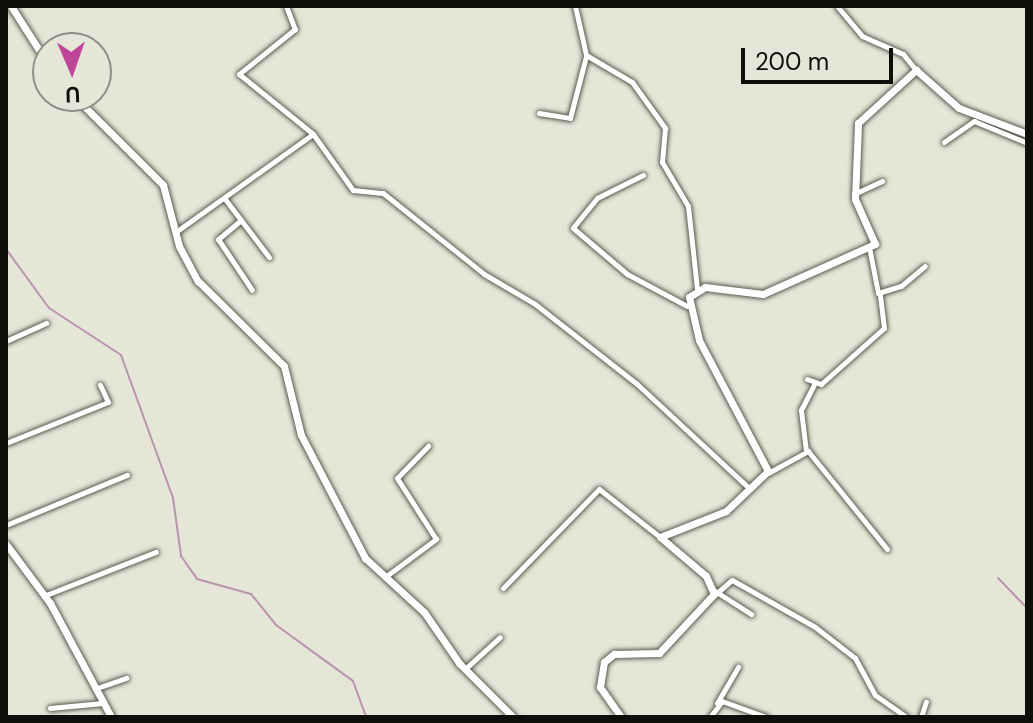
<!DOCTYPE html>
<style>
body{margin:0}
#map{position:relative;width:1033px;height:723px;overflow:hidden;background:#e5e5d8;font-family:"DM Sans",sans-serif}
div>[style]{position:absolute}
[style*='--x']{left:calc(var(--x)*1px);top:calc(var(--y)*1px);width:calc(var(--w)*1px);rotate:calc(var(--a)*1deg)}
.stream>*{height:2px;margin:-1px;padding:0 1px;transform-origin:1px;border-radius:1px;background:#b895ab}
.roads{filter:drop-shadow(0 0 2px #5b5c50) drop-shadow(0 0 2px #5b5c50)}
.street>*{height:5px;margin:-2.5px;padding:0 2.5px;transform-origin:2.5px;border-radius:2.5px;background:#fff}
.secondary>*{height:7px;margin:-3.5px;padding:0 3.5px;transform-origin:3.5px;border-radius:3.5px;background:#fff}
span{translate:-50% -50%;white-space:nowrap;text-align:center;line-height:1.15;-webkit-text-stroke:8px #e5e5d8;paint-order:stroke}
.frame{position:absolute;inset:0;border:8px solid #0e0e0a;pointer-events:none}
.north{position:absolute;left:32px;top:32px;width:80px;height:80px;box-sizing:border-box;background:#e5e5d8;border:2px solid #8f8f86;border-radius:50%;rotate:178deg;font-size:22px;font-weight:700;line-height:32px;text-align:center;color:#0e0e0a}
.north::after{content:'';display:block;margin:auto;width:28px;height:36px;background:#bd459a;clip-path:polygon(50% 0,100% 100%,50% 72%,0 100%)}
.scale{position:absolute;left:741px;top:48px;width:152px;height:36px;box-sizing:border-box;border:4px solid #0e0e0a;border-top:0;padding-left:10px;font-size:24px;line-height:28px;white-space:nowrap;color:#0e0e0a;-webkit-text-stroke:6px #e5e5d8;paint-order:stroke}
</style>
<div id="map">
<div class="stream">
<i style="--x:6;--y:249;--w:73;--a:53.9"></i>
<i style="--x:49;--y:308;--w:86;--a:33.1"></i>
<i style="--x:121;--y:355;--w:152;--a:70"></i>
<i style="--x:173;--y:498;--w:59;--a:82.1"></i>
<i style="--x:181;--y:556;--w:28;--a:55"></i>
<i style="--x:197;--y:579;--w:56;--a:15.5"></i>
<i style="--x:251;--y:594;--w:40;--a:51"></i>
<i style="--x:276;--y:625;--w:95;--a:36"></i>
<i style="--x:353;--y:681;--w:38;--a:70"></i>
<i style="--x:998;--y:578;--w:42;--a:46"></i>
</div>
<div class="roads">
<div class="street">
<i style="--x:286;--y:6;--w:25;--a:69"></i>
<i style="--x:295;--y:29;--w:72;--a:141.2"></i>
<i style="--x:239;--y:74;--w:95;--a:39"></i>
<i style="--x:575;--y:6;--w:50;--a:77.3"></i>
<i style="--x:586;--y:55;--w:53;--a:30.4"></i>
<i style="--x:632;--y:82;--w:57;--a:54.3"></i>
<i style="--x:665;--y:128;--w:34;--a:95"></i>
<i style="--x:662;--y:162;--w:51;--a:59.4"></i>
<i style="--x:688;--y:206;--w:83;--a:83.8"></i>
<i style="--x:837;--y:6;--w:39;--a:50"></i>
<i style="--x:862;--y:36;--w:45;--a:23.7"></i>
<i style="--x:903;--y:54;--w:21;--a:51"></i>
<i style="--x:539;--y:113;--w:31;--a:9"></i>
<i style="--x:570;--y:118;--w:64;--a:-75.5"></i>
<i style="--x:944;--y:142;--w:37;--a:-35"></i>
<i style="--x:974;--y:121;--w:57;--a:22.5"></i>
<i style="--x:643;--y:175;--w:51;--a:153.4"></i>
<i style="--x:597;--y:198;--w:38;--a:129"></i>
<i style="--x:573;--y:228;--w:71;--a:40.4"></i>
<i style="--x:627;--y:274;--w:68;--a:28.1"></i>
<i style="--x:854;--y:194;--w:31;--a:-25"></i>
<i style="--x:225;--y:199;--w:73;--a:52.8"></i>
<i style="--x:241;--y:220;--w:30;--a:140"></i>
<i style="--x:218;--y:239;--w:61;--a:56.3"></i>
<i style="--x:177;--y:231;--w:167;--a:-35.5"></i>
<i style="--x:313;--y:134;--w:69;--a:54.5"></i>
<i style="--x:353;--y:190;--w:30;--a:6"></i>
<i style="--x:383;--y:193;--w:129;--a:38.7"></i>
<i style="--x:484;--y:274;--w:59;--a:30.5"></i>
<i style="--x:535;--y:304;--w:130;--a:38.1"></i>
<i style="--x:637;--y:384;--w:153;--a:42.9"></i>
<i style="--x:869;--y:247;--w:47;--a:78.9"></i>
<i style="--x:878;--y:293;--w:24;--a:-17"></i>
<i style="--x:901;--y:286;--w:31;--a:-40"></i>
<i style="--x:6;--y:341;--w:44;--a:-24.2"></i>
<i style="--x:807;--y:379;--w:15;--a:20"></i>
<i style="--x:821;--y:384;--w:84;--a:-41.6"></i>
<i style="--x:884;--y:328;--w:35;--a:-97"></i>
<i style="--x:6;--y:443;--w:110;--a:-21.9"></i>
<i style="--x:108;--y:402;--w:19;--a:-115"></i>
<i style="--x:806;--y:451;--w:41;--a:-97"></i>
<i style="--x:801;--y:410;--w:28;--a:-63"></i>
<i style="--x:768;--y:473;--w:46;--a:-28.8"></i>
<i style="--x:808;--y:451;--w:126;--a:51.1"></i>
<i style="--x:6;--y:525;--w:131;--a:-22.5"></i>
<i style="--x:385;--y:577;--w:64;--a:-36.7"></i>
<i style="--x:436;--y:539;--w:72;--a:-122.6"></i>
<i style="--x:397;--y:478;--w:45;--a:-45.9"></i>
<i style="--x:503;--y:588;--w:138;--a:-45.9"></i>
<i style="--x:599;--y:489;--w:78;--a:38.2"></i>
<i style="--x:715;--y:591;--w:43;--a:32.6"></i>
<i style="--x:718;--y:592;--w:18;--a:-41"></i>
<i style="--x:732;--y:580;--w:95;--a:29.5"></i>
<i style="--x:815;--y:627;--w:51;--a:37.8"></i>
<i style="--x:855;--y:658;--w:42;--a:61.6"></i>
<i style="--x:875;--y:695;--w:39;--a:35"></i>
<i style="--x:46;--y:595;--w:118;--a:-21.4"></i>
<i style="--x:465;--y:669;--w:47;--a:-42.4"></i>
<i style="--x:97;--y:688;--w:31;--a:-19"></i>
<i style="--x:717;--y:703;--w:42;--a:-59.7"></i>
<i style="--x:50;--y:708;--w:53;--a:-5.4"></i>
<i style="--x:710;--y:717;--w:20;--a:-53"></i>
<i style="--x:722;--y:701;--w:47;--a:20"></i>
<i style="--x:921;--y:717;--w:16;--a:-72"></i>
</div>
<div class="secondary">
<i style="--x:11;--y:6;--w:69;--a:57.5"></i>
<i style="--x:74;--y:96;--w:126;--a:45"></i>
<i style="--x:163;--y:185;--w:63;--a:75.3"></i>
<i style="--x:179;--y:246;--w:40;--a:62"></i>
<i style="--x:198;--y:281;--w:121;--a:44.7"></i>
<i style="--x:284;--y:366;--w:71;--a:76.2"></i>
<i style="--x:301;--y:435;--w:139;--a:62.5"></i>
<i style="--x:365;--y:558;--w:80;--a:42.5"></i>
<i style="--x:424;--y:612;--w:62;--a:55.5"></i>
<i style="--x:459;--y:663;--w:76;--a:45"></i>
<i style="--x:6;--y:544;--w:74;--a:53.3"></i>
<i style="--x:50;--y:603;--w:129;--a:61.8"></i>
<i style="--x:621;--y:717;--w:37;--a:-125"></i>
<i style="--x:600;--y:687;--w:25;--a:-81"></i>
<i style="--x:604;--y:662;--w:13;--a:-39"></i>
<i style="--x:614;--y:654;--w:45;--a:-1.3"></i>
<i style="--x:659;--y:653;--w:81;--a:-47"></i>
<i style="--x:714;--y:594;--w:20;--a:-114"></i>
<i style="--x:706;--y:576;--w:60;--a:-139.7"></i>
<i style="--x:660;--y:537;--w:71;--a:-21.5"></i>
<i style="--x:726;--y:511;--w:58;--a:-43.6"></i>
<i style="--x:768;--y:471;--w:148;--a:-117.8"></i>
<i style="--x:699;--y:340;--w:44;--a:-103.1"></i>
<i style="--x:689;--y:297;--w:19;--a:-32"></i>
<i style="--x:705;--y:287;--w:58;--a:6.9"></i>
<i style="--x:763;--y:294;--w:123;--a:-24.1"></i>
<i style="--x:875;--y:244;--w:49;--a:-114"></i>
<i style="--x:855;--y:199;--w:76;--a:-87.7"></i>
<i style="--x:858;--y:123;--w:79;--a:-42.4"></i>
<i style="--x:916;--y:70;--w:57;--a:41.5"></i>
<i style="--x:959;--y:108;--w:73;--a:20.9"></i>
</div>
</div>
<div class="frame"></div>
<div class="north">U</div>
<div class="scale">200 m</div>
</div>
